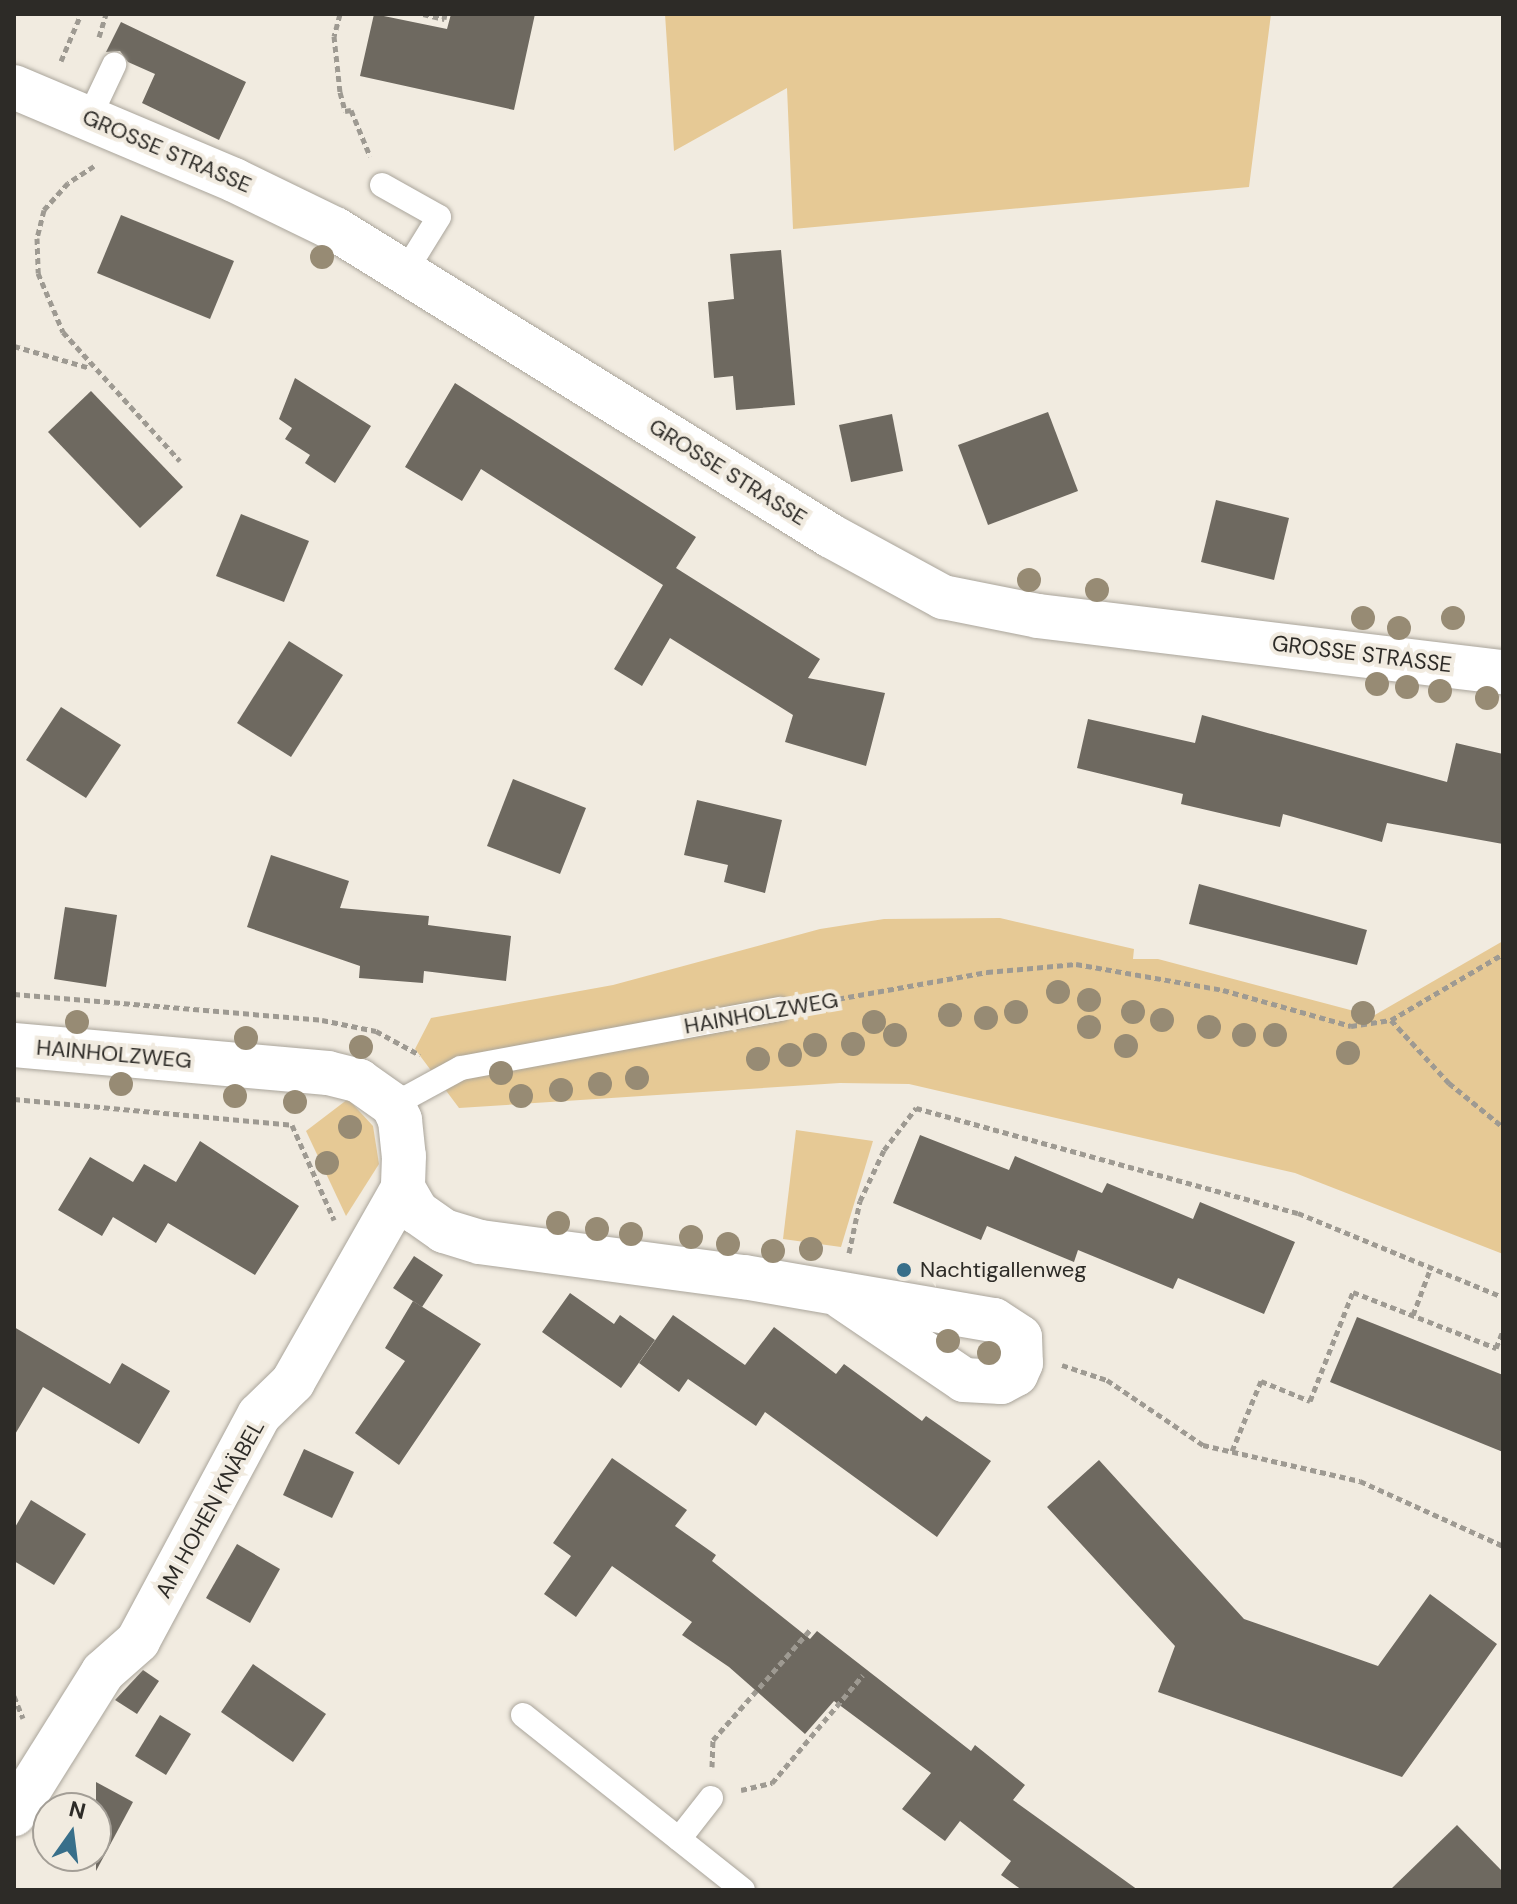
<!DOCTYPE html>
<meta charset="utf-8">
<style>
body{margin:0}
#map{position:relative;width:1517px;height:1904px;overflow:hidden;background:#f1ebe0;font-family:"DM Sans",sans-serif}
div>[style]{position:absolute}
[style*='--x']{left:calc(var(--x)*1px);top:calc(var(--y)*1px);width:calc(var(--w)*1px);rotate:calc(var(--a)*1deg)}
.green>*{inset:0;background:#e6c995}
.building>*{inset:0;background:#6e6960}
.path>*{height:5px;margin-top:-2.5px;transform-origin:0;background:repeating-linear-gradient(90deg,#9e9a92 0 6px,transparent 0 10px)}
.roads{filter:drop-shadow(0 0 2px #aaa59b) drop-shadow(0 0 2px #aaa59b)}
.lane>*{height:24px;margin:-12px;padding:0 12px;transform-origin:12px;border-radius:12px;background:#fff}
.street>*{height:44px;margin:-22px;padding:0 22px;transform-origin:22px;border-radius:22px;background:#fff}
.trees>*{width:24px;height:24px;margin:-12px;border-radius:50%;background:#978b74}
.dots>*{width:22px;height:22px;translate:-50% -50%;box-sizing:border-box;border:4px solid #f1ebe0;border-radius:50%}
span{translate:-50% -50%;white-space:nowrap;text-align:center;line-height:1.15;-webkit-text-stroke:8px #f1ebe0;paint-order:stroke}
.street-label{font-size:22px;color:#2d2b27}
.poi-label{font-size:22px;color:#2d2b27}
.left{translate:0 -50%;text-align:left}
.frame{position:absolute;inset:0;border:16px solid #2d2b27;pointer-events:none}
.north{position:absolute;left:32px;top:1792px;width:80px;height:80px;box-sizing:border-box;background:#f1ebe0;border:2px solid #a39e96;border-radius:50%;rotate:14deg;font-size:22px;font-weight:700;line-height:32px;text-align:center;color:#2d2b27}
.north::after{content:'';display:block;margin:auto;width:28px;height:36px;background:#386f8a;clip-path:polygon(50% 0,100% 100%,50% 72%,0 100%)}
</style>
<div id="map">
<div class="green">
<i style="clip-path:polygon(665px 14px,1271px 14px,1249px 187px,793px 229px,787px 88px,674px 151px)"></i>
<i style="clip-path:polygon(1000px 918px,1134px 949px,1133px 959px,1158px 959px,1373px 1016px,1503px 941px,1503px 1254px,1295px 1173px,909px 1084px,840px 1083px,459px 1108px,415px 1049px,431px 1018px,613px 985px,820px 929px,884px 919px)"></i>
<i style="clip-path:polygon(348px 1099px,373px 1126px,379px 1164px,346px 1216px,306px 1131px)"></i>
<i style="clip-path:polygon(796px 1130px,873px 1141px,841px 1247px,783px 1239px)"></i>
</div>
<div class="building">
<i style="clip-path:polygon(374px 14px,447px 29px,451px 14px,535px 14px,514px 110px,360px 76px)"></i>
<i style="clip-path:polygon(121px 22px,246px 82px,219px 140px,142px 103px,155px 74px,128px 62px,120px 51px,106px 52px)"></i>
<i style="clip-path:polygon(121px 215px,234px 261px,210px 319px,97px 273px)"></i>
<i style="clip-path:polygon(781px 250px,795px 405px,736px 410px,733px 376px,714px 378px,708px 302px,734px 299px,730px 254px)"></i>
<i style="clip-path:polygon(295px 378px,371px 426px,335px 483px,305px 463px,310px 455px,285px 439px,292px 428px,279px 419px)"></i>
<i style="clip-path:polygon(455px 383px,696px 537px,676px 568px,820px 659px,808px 678px,885px 693px,866px 766px,785px 742px,793px 715px,670px 638px,642px 686px,614px 669px,663px 585px,481px 469px,462px 501px,405px 467px)"></i>
<i style="clip-path:polygon(91px 391px,183px 487px,140px 528px,48px 432px)"></i>
<i style="clip-path:polygon(1048px 412px,1078px 491px,988px 525px,958px 445px)"></i>
<i style="clip-path:polygon(892px 414px,903px 471px,851px 482px,839px 425px)"></i>
<i style="clip-path:polygon(1216px 500px,1289px 518px,1274px 580px,1201px 562px)"></i>
<i style="clip-path:polygon(241px 514px,309px 541px,284px 602px,216px 576px)"></i>
<i style="clip-path:polygon(289px 641px,343px 675px,291px 757px,237px 723px)"></i>
<i style="clip-path:polygon(61px 707px,121px 745px,86px 798px,26px 760px)"></i>
<i style="clip-path:polygon(1202px 715px,1447px 782px,1456px 743px,1503px 754px,1503px 844px,1387px 823px,1382px 842px,1283px 814px,1280px 827px,1181px 804px,1183px 794px,1077px 768px,1088px 719px,1195px 743px)"></i>
<i style="clip-path:polygon(513px 779px,586px 808px,560px 874px,487px 846px)"></i>
<i style="clip-path:polygon(697px 800px,782px 820px,765px 893px,724px 882px,728px 865px,684px 855px)"></i>
<i style="clip-path:polygon(271px 855px,349px 881px,340px 908px,429px 916px,428px 925px,511px 936px,506px 981px,424px 971px,423px 983px,359px 978px,360px 966px,247px 927px)"></i>
<i style="clip-path:polygon(1199px 884px,1367px 930px,1357px 965px,1189px 924px)"></i>
<i style="clip-path:polygon(65px 907px,117px 915px,106px 987px,54px 979px)"></i>
<i style="clip-path:polygon(920px 1135px,1009px 1170px,1015px 1156px,1102px 1193px,1107px 1183px,1193px 1219px,1200px 1202px,1295px 1242px,1264px 1314px,1178px 1278px,1173px 1289px,1078px 1250px,1074px 1262px,987px 1226px,981px 1240px,893px 1203px)"></i>
<i style="clip-path:polygon(200px 1141px,299px 1206px,255px 1275px,168px 1223px,156px 1243px,113px 1217px,102px 1236px,58px 1210px,90px 1157px,133px 1182px,144px 1164px,176px 1182px)"></i>
<i style="clip-path:polygon(414px 1256px,443px 1275px,422px 1307px,393px 1288px)"></i>
<i style="clip-path:polygon(570px 1293px,614px 1324px,620px 1315px,655px 1340px,621px 1388px,542px 1332px)"></i>
<i style="clip-path:polygon(413px 1301px,481px 1344px,399px 1465px,355px 1433px,405px 1361px,385px 1348px)"></i>
<i style="clip-path:polygon(673px 1315px,745px 1365px,774px 1327px,836px 1374px,844px 1364px,922px 1421px,926px 1416px,991px 1461px,937px 1537px,765px 1412px,756px 1426px,688px 1379px,679px 1392px,639px 1363px)"></i>
<i style="clip-path:polygon(1357px 1317px,1503px 1375px,1503px 1452px,1330px 1382px)"></i>
<i style="clip-path:polygon(14px 1327px,110px 1384px,122px 1363px,170px 1391px,139px 1444px,43px 1387px,14px 1436px)"></i>
<i style="clip-path:polygon(304px 1449px,354px 1472px,332px 1518px,283px 1495px)"></i>
<i style="clip-path:polygon(612px 1458px,687px 1510px,675px 1526px,716px 1555px,712px 1561px,810px 1639px,817px 1631px,971px 1751px,975px 1745px,1025px 1785px,1013px 1800px,1138px 1890px,1022px 1890px,1001px 1875px,1011px 1861px,960px 1821px,945px 1841px,902px 1809px,931px 1773px,834px 1701px,805px 1734px,729px 1667px,682px 1635px,692px 1622px,612px 1566px,576px 1617px,544px 1594px,571px 1556px,553px 1543px)"></i>
<i style="clip-path:polygon(1099px 1460px,1244px 1619px,1378px 1666px,1430px 1594px,1497px 1644px,1402px 1777px,1158px 1692px,1175px 1646px,1047px 1507px)"></i>
<i style="clip-path:polygon(31px 1500px,86px 1534px,54px 1585px,14px 1561px,14px 1529px)"></i>
<i style="clip-path:polygon(237px 1544px,280px 1569px,250px 1623px,206px 1598px)"></i>
<i style="clip-path:polygon(253px 1664px,326px 1714px,293px 1762px,221px 1712px)"></i>
<i style="clip-path:polygon(143px 1670px,159px 1681px,137px 1714px,115px 1700px)"></i>
<i style="clip-path:polygon(160px 1715px,191px 1734px,166px 1775px,135px 1756px)"></i>
<i style="clip-path:polygon(96px 1782px,133px 1802px,96px 1871px)"></i>
<i style="clip-path:polygon(1457px 1825px,1503px 1872px,1503px 1890px,1390px 1890px)"></i>
</div>
<div class="path">
<i style="--x:340;--y:14;--w:23;--a:105"></i>
<i style="--x:334;--y:36;--w:56;--a:83.9"></i>
<i style="--x:340;--y:92;--w:20;--a:75"></i>
<i style="--x:345;--y:111;--w:6;--a:-9"></i>
<i style="--x:351;--y:110;--w:50;--a:67.6"></i>
<i style="--x:423;--y:14;--w:22;--a:13"></i>
<i style="--x:444;--y:19;--w:5;--a:-79"></i>
<i style="--x:99;--y:37;--w:24;--a:-73"></i>
<i style="--x:61;--y:61;--w:51;--a:-66.9"></i>
<i style="--x:94;--y:166;--w:31;--a:147"></i>
<i style="--x:68;--y:183;--w:36;--a:132"></i>
<i style="--x:44;--y:210;--w:29;--a:104"></i>
<i style="--x:37;--y:238;--w:35;--a:88"></i>
<i style="--x:38;--y:273;--w:64;--a:67"></i>
<i style="--x:63;--y:332;--w:174;--a:47.8"></i>
<i style="--x:14;--y:346;--w:79;--a:16.1"></i>
<i style="--x:14;--y:994;--w:309;--a:4.8"></i>
<i style="--x:322;--y:1020;--w:55;--a:11.5"></i>
<i style="--x:376;--y:1031;--w:50;--a:28.6"></i>
<i style="--x:809;--y:1004;--w:181;--a:-10.2"></i>
<i style="--x:987;--y:972;--w:89;--a:-5.1"></i>
<i style="--x:1076;--y:964;--w:149;--a:10"></i>
<i style="--x:1223;--y:990;--w:133;--a:15.7"></i>
<i style="--x:1351;--y:1026;--w:40;--a:-8.5"></i>
<i style="--x:1391;--y:1020;--w:130;--a:-30.5"></i>
<i style="--x:1391;--y:1020;--w:86;--a:47.4"></i>
<i style="--x:1449;--y:1083;--w:70;--a:39.2"></i>
<i style="--x:14;--y:1099;--w:279;--a:5.3"></i>
<i style="--x:292;--y:1125;--w:104;--a:66.1"></i>
<i style="--x:849;--y:1253;--w:53;--a:-78.1"></i>
<i style="--x:860;--y:1201;--w:56;--a:-64.8"></i>
<i style="--x:884;--y:1150;--w:53;--a:-52.7"></i>
<i style="--x:916;--y:1108;--w:396;--a:15.4"></i>
<i style="--x:1298;--y:1213;--w:222;--a:22.3"></i>
<i style="--x:1413;--y:1315;--w:51;--a:-69.4"></i>
<i style="--x:1062;--y:1365;--w:47;--a:18.4"></i>
<i style="--x:1107;--y:1380;--w:116;--a:34.1"></i>
<i style="--x:1203;--y:1445;--w:161;--a:12.9"></i>
<i style="--x:1360;--y:1481;--w:157;--a:24.4"></i>
<i style="--x:1232;--y:1451;--w:76;--a:-67.5"></i>
<i style="--x:1261;--y:1381;--w:53;--a:22.2"></i>
<i style="--x:1310;--y:1401;--w:117;--a:-68.5"></i>
<i style="--x:1353;--y:1292;--w:154;--a:21.4"></i>
<i style="--x:1496;--y:1348;--w:18;--a:-68"></i>
<i style="--x:14;--y:1696;--w:24;--a:68"></i>
<i style="--x:712;--y:1767;--w:27;--a:-88"></i>
<i style="--x:713;--y:1740;--w:148;--a:-48.6"></i>
<i style="--x:741;--y:1790;--w:32;--a:-13"></i>
<i style="--x:772;--y:1783;--w:141;--a:-49.9"></i>
</div>
<div class="roads">
<div class="lane">
<i style="--x:89;--y:118;--w:59;--a:-64.7"></i>
<i style="--x:382;--y:185;--w:65;--a:29.3"></i>
<i style="--x:439;--y:217;--w:65;--a:121.7"></i>
<i style="--x:393;--y:1105;--w:77;--a:-28.6"></i>
<i style="--x:461;--y:1068;--w:324;--a:-10.5"></i>
<i style="--x:523;--y:1715;--w:281;--a:38.5"></i>
<i style="--x:679;--y:1839;--w:52;--a:-52"></i>
</div>
<div class="street">
<i style="--x:14;--y:87;--w:239;--a:22.9"></i>
<i style="--x:234;--y:180;--w:112;--a:25.9"></i>
<i style="--x:335;--y:229;--w:583;--a:31.76"></i>
<i style="--x:831;--y:536;--w:128;--a:28.6"></i>
<i style="--x:943;--y:597;--w:97;--a:11.3"></i>
<i style="--x:1038;--y:616;--w:468;--a:6.9"></i>
<i style="--x:14;--y:1045;--w:315;--a:5.1"></i>
<i style="--x:328;--y:1073;--w:32;--a:14"></i>
<i style="--x:359;--y:1081;--w:42;--a:35.2"></i>
<i style="--x:393;--y:1105;--w:17;--a:65"></i>
<i style="--x:400;--y:1120;--w:36;--a:84"></i>
<i style="--x:404;--y:1156;--w:32;--a:92"></i>
<i style="--x:403;--y:1188;--w:223;--a:119.6"></i>
<i style="--x:293;--y:1382;--w:47;--a:135.9"></i>
<i style="--x:259;--y:1415;--w:256;--a:118.2"></i>
<i style="--x:138;--y:1641;--w:47;--a:138.5"></i>
<i style="--x:103;--y:1672;--w:168;--a:122.1"></i>
<i style="--x:403;--y:1188;--w:28;--a:60"></i>
<i style="--x:417;--y:1212;--w:33;--a:35"></i>
<i style="--x:444;--y:1231;--w:38;--a:17"></i>
<i style="--x:480;--y:1242;--w:266;--a:7.6"></i>
<i style="--x:744;--y:1277;--w:254;--a:9.8"></i>
<i style="--x:994;--y:1320;--w:31;--a:33"></i>
<i style="--x:1020;--y:1337;--w:26;--a:88"></i>
<i style="--x:1021;--y:1363;--w:12;--a:114"></i>
<i style="--x:1016;--y:1374;--w:17;--a:152"></i>
<i style="--x:1001;--y:1382;--w:37;--a:-177"></i>
<i style="--x:964;--y:1380;--w:146;--a:-145.9"></i>
</div>
</div>
<div class="trees">
<i style="left:322px;top:257px"></i>
<i style="left:1029px;top:580px"></i>
<i style="left:1097px;top:590px"></i>
<i style="left:1363px;top:618px"></i>
<i style="left:1453px;top:618px"></i>
<i style="left:1399px;top:628px"></i>
<i style="left:1377px;top:684px"></i>
<i style="left:1407px;top:687px"></i>
<i style="left:1440px;top:691px"></i>
<i style="left:1487px;top:698px"></i>
<i style="left:1058px;top:992px"></i>
<i style="left:1089px;top:1000px"></i>
<i style="left:1016px;top:1012px"></i>
<i style="left:1133px;top:1012px"></i>
<i style="left:1363px;top:1013px"></i>
<i style="left:950px;top:1015px"></i>
<i style="left:986px;top:1018px"></i>
<i style="left:1162px;top:1020px"></i>
<i style="left:77px;top:1022px"></i>
<i style="left:874px;top:1022px"></i>
<i style="left:1089px;top:1027px"></i>
<i style="left:1209px;top:1027px"></i>
<i style="left:895px;top:1035px"></i>
<i style="left:1244px;top:1035px"></i>
<i style="left:1275px;top:1035px"></i>
<i style="left:246px;top:1038px"></i>
<i style="left:853px;top:1044px"></i>
<i style="left:815px;top:1045px"></i>
<i style="left:1126px;top:1046px"></i>
<i style="left:361px;top:1047px"></i>
<i style="left:1348px;top:1053px"></i>
<i style="left:790px;top:1055px"></i>
<i style="left:758px;top:1059px"></i>
<i style="left:501px;top:1073px"></i>
<i style="left:637px;top:1078px"></i>
<i style="left:121px;top:1084px"></i>
<i style="left:600px;top:1084px"></i>
<i style="left:561px;top:1090px"></i>
<i style="left:235px;top:1096px"></i>
<i style="left:521px;top:1096px"></i>
<i style="left:295px;top:1102px"></i>
<i style="left:350px;top:1127px"></i>
<i style="left:327px;top:1163px"></i>
<i style="left:558px;top:1223px"></i>
<i style="left:597px;top:1229px"></i>
<i style="left:631px;top:1234px"></i>
<i style="left:691px;top:1237px"></i>
<i style="left:728px;top:1244px"></i>
<i style="left:811px;top:1249px"></i>
<i style="left:773px;top:1251px"></i>
<i style="left:948px;top:1341px"></i>
<i style="left:989px;top:1353px"></i>
</div>
<div class="dots">
<i style="left:904px;top:1270px;background:#386f8a"></i>
</div>
<div class="street-label">
<span style="left:167px;top:151px;rotate:23deg">GROSSE STRASSE</span>
<span style="left:728px;top:472px;rotate:32deg">GROSSE STRASSE</span>
<span style="left:1362px;top:654px;rotate:7deg">GROSSE STRASSE</span>
<span style="left:761px;top:1013px;rotate:-10deg">HAINHOLZWEG</span>
<span style="left:114px;top:1054px;rotate:5deg">HAINHOLZWEG</span>
<span style="left:210px;top:1509px;rotate:-61deg">AM HOHEN KNÄBEL</span>
</div>
<div class="poi-label">
<span class="left" style="left:920px;top:1270px">Nachtigallenweg</span>
</div>
<div class="frame"></div>
<div class="north">N</div>
</div>
